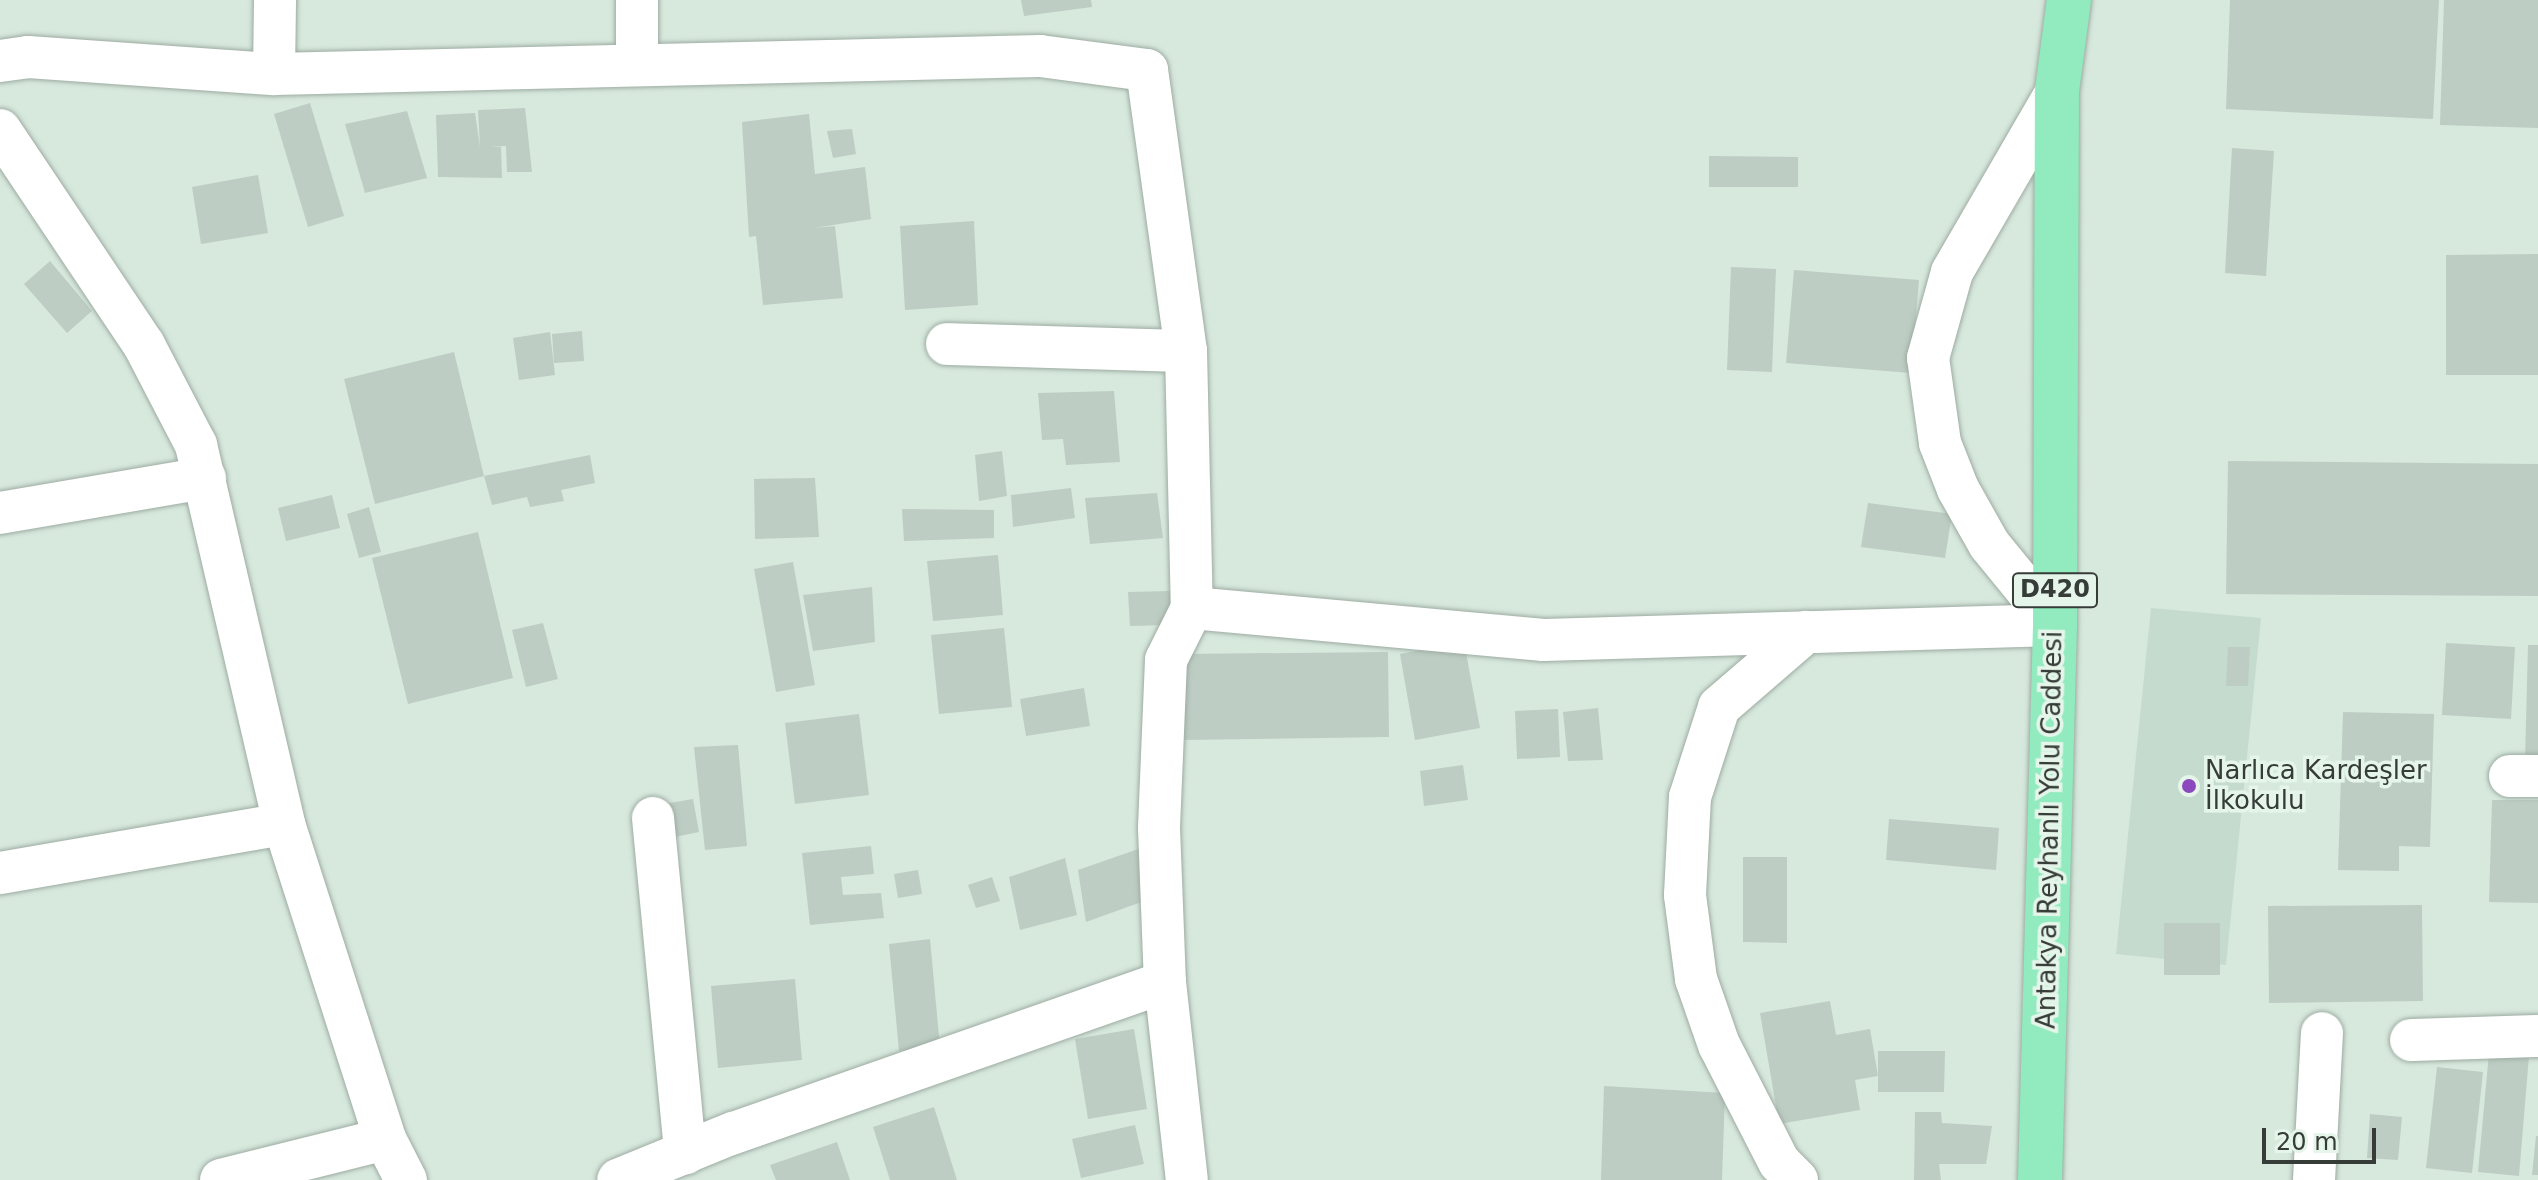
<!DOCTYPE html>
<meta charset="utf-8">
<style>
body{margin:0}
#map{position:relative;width:2538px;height:1180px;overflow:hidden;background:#d7e8dd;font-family:"DejaVu Sans",sans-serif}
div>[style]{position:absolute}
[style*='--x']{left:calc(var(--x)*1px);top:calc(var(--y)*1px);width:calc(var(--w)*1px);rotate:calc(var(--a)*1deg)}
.built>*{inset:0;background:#c5dbcd}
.building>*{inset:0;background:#bdcdc3}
.roads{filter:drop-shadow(0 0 2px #9daca2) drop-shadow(0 0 2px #9daca2)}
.minor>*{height:42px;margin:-21px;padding:0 21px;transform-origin:21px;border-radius:21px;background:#fff}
.major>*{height:44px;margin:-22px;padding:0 22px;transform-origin:22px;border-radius:22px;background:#91ebbf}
.dots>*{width:22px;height:22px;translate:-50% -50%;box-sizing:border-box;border:4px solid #e5f5ea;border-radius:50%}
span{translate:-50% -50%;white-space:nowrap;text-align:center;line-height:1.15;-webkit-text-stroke:7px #e5f5ea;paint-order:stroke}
.shield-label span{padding:2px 6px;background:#e5f5ea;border:2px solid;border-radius:6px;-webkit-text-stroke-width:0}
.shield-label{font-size:24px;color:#363c38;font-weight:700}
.poi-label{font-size:26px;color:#363c38}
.left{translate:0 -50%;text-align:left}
.street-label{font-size:26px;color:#363c38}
.scale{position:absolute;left:2262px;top:1128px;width:114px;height:36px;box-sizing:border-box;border:4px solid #363c38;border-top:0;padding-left:10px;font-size:24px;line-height:28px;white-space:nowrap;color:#363c38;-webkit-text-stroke:6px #e5f5ea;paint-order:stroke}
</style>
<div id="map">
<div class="built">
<i style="clip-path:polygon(2151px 608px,2261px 618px,2226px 965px,2116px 954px)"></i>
</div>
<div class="building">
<i style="clip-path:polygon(1021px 0,1091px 0,1092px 7px,1024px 16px)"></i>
<i style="clip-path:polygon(2230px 0,2439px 0,2433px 119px,2226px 109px)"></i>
<i style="clip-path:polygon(2444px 0,2538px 0,2538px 128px,2440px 125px)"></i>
<i style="clip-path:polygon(310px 103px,344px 216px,308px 227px,274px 114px)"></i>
<i style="clip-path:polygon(525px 108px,532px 172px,507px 172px,506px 146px,490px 147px,501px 147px,502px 178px,438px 177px,436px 115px,475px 113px,480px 147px,478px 110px)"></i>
<i style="clip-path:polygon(407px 111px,427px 178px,365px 193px,345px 124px)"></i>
<i style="clip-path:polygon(809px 114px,815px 174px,865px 167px,871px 219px,814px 228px,835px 226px,843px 298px,763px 305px,756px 236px,749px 237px,742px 122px)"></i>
<i style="clip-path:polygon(852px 129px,856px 154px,833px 158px,827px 131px)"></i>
<i style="clip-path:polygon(2232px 148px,2274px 151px,2266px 276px,2225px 273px)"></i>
<i style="clip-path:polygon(1709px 156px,1798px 157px,1798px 187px,1709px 187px)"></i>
<i style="clip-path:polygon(258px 175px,268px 233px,201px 244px,192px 187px)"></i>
<i style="clip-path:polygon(974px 221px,978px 305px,905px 310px,900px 226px)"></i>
<i style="clip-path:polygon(2538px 254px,2538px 375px,2446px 375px,2446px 255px)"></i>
<i style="clip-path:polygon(50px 261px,92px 311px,67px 333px,24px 284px)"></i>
<i style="clip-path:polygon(1731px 267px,1776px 269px,1772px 372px,1727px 370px)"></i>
<i style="clip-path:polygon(1794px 270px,1919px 280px,1911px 373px,1786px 363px)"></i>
<i style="clip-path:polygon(582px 331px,584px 361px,554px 363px,552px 334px)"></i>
<i style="clip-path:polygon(550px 332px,555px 375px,519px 380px,513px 338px)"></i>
<i style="clip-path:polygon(454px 352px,484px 476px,375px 504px,344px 379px)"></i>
<i style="clip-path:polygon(1114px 391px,1120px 462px,1066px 465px,1063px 439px,1042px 440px,1038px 393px)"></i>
<i style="clip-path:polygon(1002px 451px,1007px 496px,979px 501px,975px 455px)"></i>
<i style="clip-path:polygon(590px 455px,595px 483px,561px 490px,564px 501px,530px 507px,527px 497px,492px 505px,484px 476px)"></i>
<i style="clip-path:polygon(2228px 461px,2538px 464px,2538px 596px,2226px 594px)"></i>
<i style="clip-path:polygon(815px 478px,819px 537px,755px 539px,754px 479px)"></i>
<i style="clip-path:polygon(1071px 488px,1075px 518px,1013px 527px,1011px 495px)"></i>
<i style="clip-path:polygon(1157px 493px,1163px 538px,1090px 544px,1085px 498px)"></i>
<i style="clip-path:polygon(332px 495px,340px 528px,286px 541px,278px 508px)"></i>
<i style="clip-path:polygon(1868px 503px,1952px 514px,1945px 558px,1861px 547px)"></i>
<i style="clip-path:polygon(369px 507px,381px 552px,359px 558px,347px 514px)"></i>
<i style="clip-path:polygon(902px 509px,994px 510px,994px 538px,904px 541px)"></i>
<i style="clip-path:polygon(478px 532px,513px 678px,408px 704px,372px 558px)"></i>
<i style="clip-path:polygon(998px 555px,1003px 615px,933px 621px,927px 561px)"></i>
<i style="clip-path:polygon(793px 562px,815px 685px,776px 692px,754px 569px)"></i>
<i style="clip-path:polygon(872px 587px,875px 642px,813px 651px,803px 595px)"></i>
<i style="clip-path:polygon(1170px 591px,1171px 625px,1130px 626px,1128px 592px)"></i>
<i style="clip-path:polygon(543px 623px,558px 679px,526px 687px,512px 630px)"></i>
<i style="clip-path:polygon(1004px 628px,1012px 707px,939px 714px,931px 635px)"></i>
<i style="clip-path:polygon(1464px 642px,1480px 728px,1415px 740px,1400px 654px)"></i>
<i style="clip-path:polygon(2446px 643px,2515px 647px,2511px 719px,2442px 715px)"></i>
<i style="clip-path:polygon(2528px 645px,2538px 645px,2538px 761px,2525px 760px)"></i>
<i style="clip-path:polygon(2228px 647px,2250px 647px,2248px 686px,2226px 686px)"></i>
<i style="clip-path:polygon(1388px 652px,1389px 737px,1181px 740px,1180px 654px)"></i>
<i style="clip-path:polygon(1084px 688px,1090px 726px,1026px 736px,1020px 699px)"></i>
<i style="clip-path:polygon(1598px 708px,1603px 760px,1568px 761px,1563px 712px)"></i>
<i style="clip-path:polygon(1558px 709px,1560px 757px,1517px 759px,1515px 711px)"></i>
<i style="clip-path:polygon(2343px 712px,2434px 714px,2430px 847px,2399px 846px,2399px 871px,2338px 870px)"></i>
<i style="clip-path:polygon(859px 714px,869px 795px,795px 804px,785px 723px)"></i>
<i style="clip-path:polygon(738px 745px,747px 846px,705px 850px,694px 747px)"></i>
<i style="clip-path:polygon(1463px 765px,1468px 800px,1424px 806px,1420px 771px)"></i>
<i style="clip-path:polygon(693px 799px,699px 832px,670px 838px,664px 804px)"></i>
<i style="clip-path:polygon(2492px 800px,2538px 800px,2538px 903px,2489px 902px)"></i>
<i style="clip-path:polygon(1889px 819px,1999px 828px,1996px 870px,1886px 860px)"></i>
<i style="clip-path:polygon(871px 846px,874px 874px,841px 877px,843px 895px,881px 893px,884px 918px,810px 925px,802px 853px)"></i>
<i style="clip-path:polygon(1144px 847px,1158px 896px,1086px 922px,1078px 870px)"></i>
<i style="clip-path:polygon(1743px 857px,1787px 857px,1787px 943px,1743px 942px)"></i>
<i style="clip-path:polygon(1065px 858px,1077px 915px,1020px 930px,1009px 877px)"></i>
<i style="clip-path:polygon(918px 870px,922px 894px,898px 898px,894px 874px)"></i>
<i style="clip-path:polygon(992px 877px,1000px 901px,976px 908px,968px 885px)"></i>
<i style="clip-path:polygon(2422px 905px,2423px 1001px,2269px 1003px,2268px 906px)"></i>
<i style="clip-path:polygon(2164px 923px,2220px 923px,2220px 975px,2164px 975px)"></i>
<i style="clip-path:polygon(930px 939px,940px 1047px,899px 1051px,889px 944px)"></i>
<i style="clip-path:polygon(795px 979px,802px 1060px,718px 1068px,711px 986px)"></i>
<i style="clip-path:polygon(1830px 1001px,1836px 1035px,1870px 1029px,1878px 1076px,1855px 1080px,1860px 1110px,1779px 1124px,1760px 1013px)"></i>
<i style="clip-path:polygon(1134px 1029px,1147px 1109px,1088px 1119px,1075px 1039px)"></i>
<i style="clip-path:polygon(1878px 1051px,1945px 1051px,1944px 1092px,1878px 1092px)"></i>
<i style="clip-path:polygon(2489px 1053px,2529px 1056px,2519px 1176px,2478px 1172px)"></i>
<i style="clip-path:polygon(2437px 1067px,2483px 1072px,2472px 1173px,2426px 1168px)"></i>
<i style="clip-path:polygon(1604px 1086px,1725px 1093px,1722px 1180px,1601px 1180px)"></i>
<i style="clip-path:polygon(934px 1107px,957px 1180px,890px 1180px,873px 1127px)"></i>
<i style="clip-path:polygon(1915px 1112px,1941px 1112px,1942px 1123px,1992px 1126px,1986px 1164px,1939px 1164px,1941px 1180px,1914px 1180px)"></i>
<i style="clip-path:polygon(2370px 1114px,2402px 1117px,2398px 1160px,2367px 1158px)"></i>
<i style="clip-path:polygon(1135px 1125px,1144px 1164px,1081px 1178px,1072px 1139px)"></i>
<i style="clip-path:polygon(2536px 1136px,2538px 1136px,2538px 1175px,2532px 1175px)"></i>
<i style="clip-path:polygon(837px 1142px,850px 1180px,776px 1180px,770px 1165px)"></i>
</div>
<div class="roads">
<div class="minor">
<i style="--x:0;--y:61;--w:28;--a:-8"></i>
<i style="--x:28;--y:57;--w:247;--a:4"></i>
<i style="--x:274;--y:74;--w:766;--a:-1.35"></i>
<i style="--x:1040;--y:56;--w:108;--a:7.5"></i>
<i style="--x:1147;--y:70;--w:284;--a:82.1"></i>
<i style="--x:1186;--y:351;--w:257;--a:88.7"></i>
<i style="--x:1192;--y:608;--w:58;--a:116.6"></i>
<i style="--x:1166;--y:660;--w:168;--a:92.4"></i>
<i style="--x:1159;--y:828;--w:154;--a:87.8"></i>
<i style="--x:1165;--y:982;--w:458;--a:160.7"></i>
<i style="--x:733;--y:1133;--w:124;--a:157.8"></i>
<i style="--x:637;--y:65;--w:65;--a:-90"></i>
<i style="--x:274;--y:74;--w:74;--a:-89.2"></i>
<i style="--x:0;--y:130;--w:259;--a:56.2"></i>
<i style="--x:144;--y:345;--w:113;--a:62.5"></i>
<i style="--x:196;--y:445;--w:389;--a:76.9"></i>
<i style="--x:284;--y:824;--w:331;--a:72.2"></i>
<i style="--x:385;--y:1139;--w:46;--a:62.9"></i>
<i style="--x:947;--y:344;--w:239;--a:1.7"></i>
<i style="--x:0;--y:513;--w:208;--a:-9.7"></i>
<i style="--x:1192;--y:608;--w:353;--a:5.2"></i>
<i style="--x:1544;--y:640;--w:511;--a:-1.68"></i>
<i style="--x:2055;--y:625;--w:104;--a:-129.2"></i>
<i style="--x:1989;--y:544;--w:63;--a:-119.4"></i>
<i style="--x:1958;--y:489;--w:49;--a:-111.4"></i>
<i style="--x:1940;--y:443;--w:86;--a:-98"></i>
<i style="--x:1928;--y:358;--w:89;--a:-74.4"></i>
<i style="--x:1952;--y:272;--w:209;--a:-59.9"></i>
<i style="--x:2510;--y:776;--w:28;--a:0"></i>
<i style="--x:653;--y:818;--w:337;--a:84.5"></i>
<i style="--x:0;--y:873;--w:288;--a:-9.8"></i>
<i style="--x:1165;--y:982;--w:199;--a:83.7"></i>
<i style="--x:2411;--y:1040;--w:127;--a:-1.8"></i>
<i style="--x:221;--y:1180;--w:169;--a:-14"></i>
<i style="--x:1797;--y:1180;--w:25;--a:-135"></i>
<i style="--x:1779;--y:1162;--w:131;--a:-117.1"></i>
<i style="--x:1719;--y:1045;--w:70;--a:-109.2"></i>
<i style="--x:1696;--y:979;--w:85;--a:-97.5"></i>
<i style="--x:1685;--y:895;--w:98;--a:-87.1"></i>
<i style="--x:1690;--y:797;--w:95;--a:-72.1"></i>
<i style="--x:1719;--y:707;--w:115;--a:-40.8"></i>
<i style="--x:2314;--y:1180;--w:147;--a:-86.9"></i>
</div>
<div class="major">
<i style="--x:2040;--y:1180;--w:555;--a:-88.45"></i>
<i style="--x:2055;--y:625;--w:534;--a:-89.79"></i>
<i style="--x:2057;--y:91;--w:92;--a:-82.5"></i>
</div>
</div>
<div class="dots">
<i style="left:2189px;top:786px;background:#8b49bd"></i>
</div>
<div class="shield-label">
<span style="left:2055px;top:590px">D420</span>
</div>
<div class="poi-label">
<span class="left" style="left:2205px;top:786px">Narlıca Kardeşler<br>İlkokulu</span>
</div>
<div class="street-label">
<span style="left:2050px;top:830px;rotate:-89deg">Antakya Reyhanlı Yolu Caddesi</span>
</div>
<div class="scale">20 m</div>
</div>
